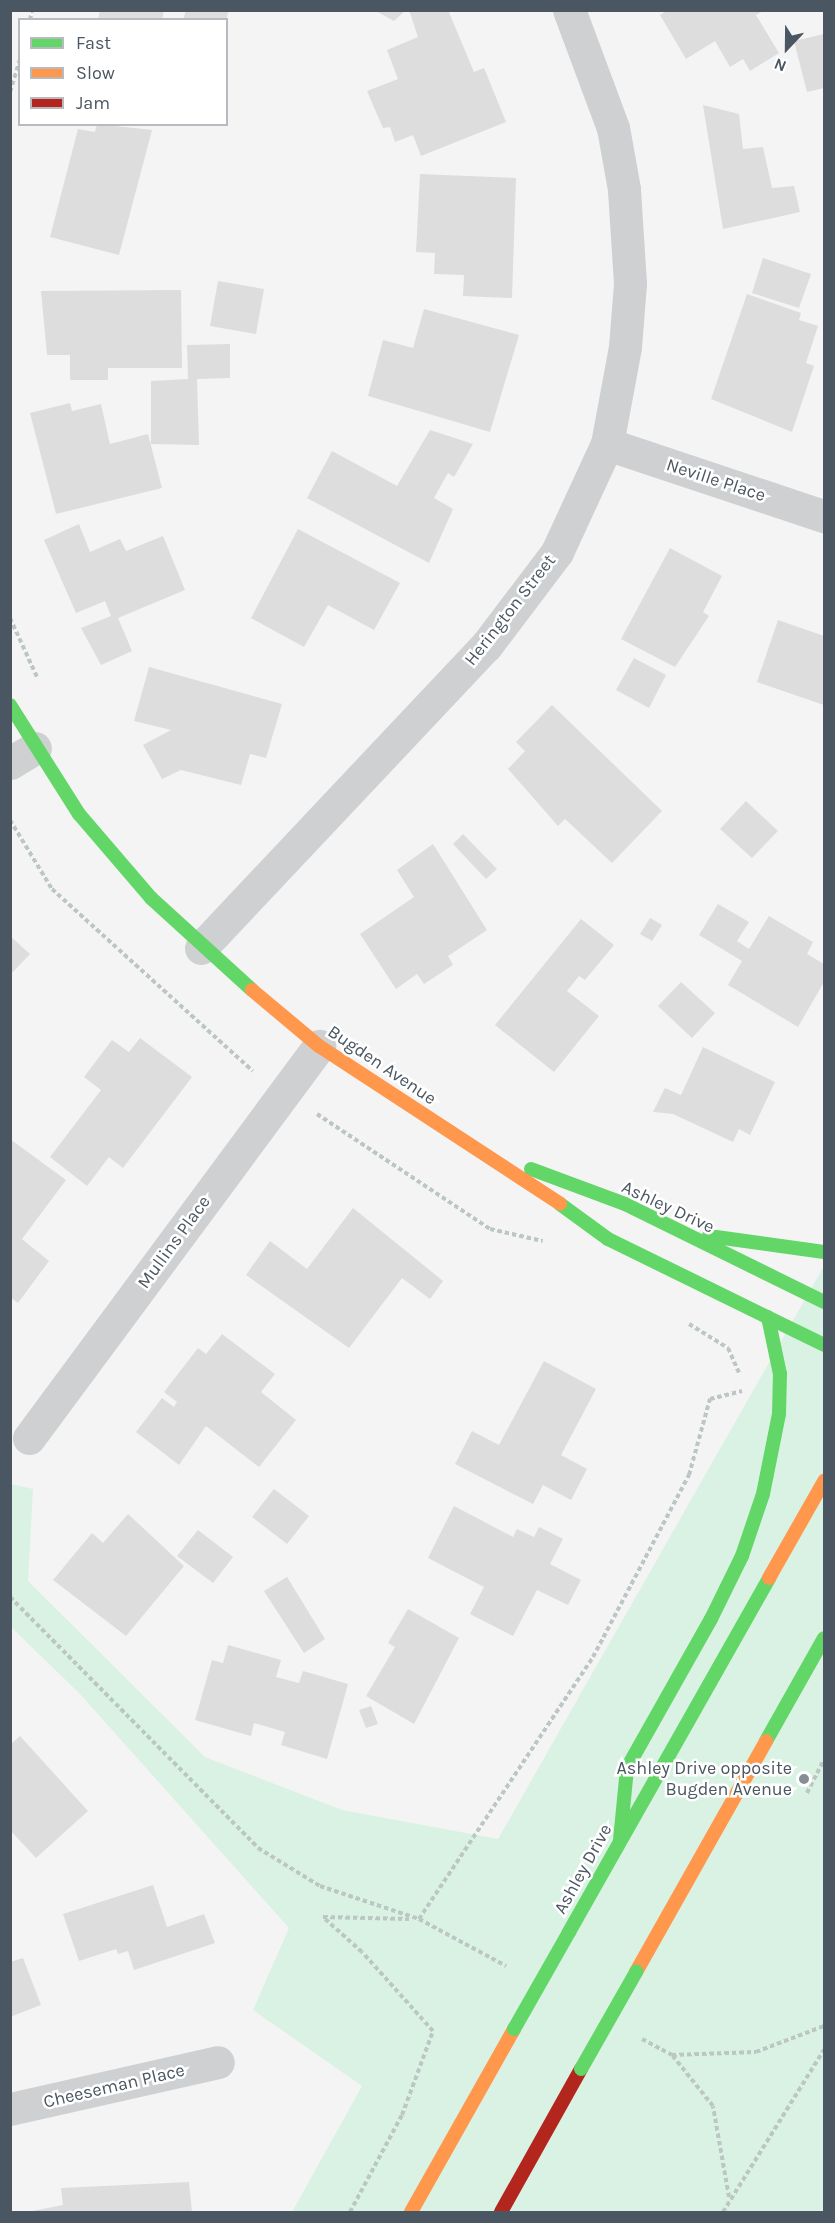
<!DOCTYPE html>
<style>
body{margin:0}
#map{position:relative;width:835px;height:2223px;overflow:hidden;background:#f4f4f4;font-family:Karla,sans-serif}
div>[style]{position:absolute}
[style*='--x']{left:calc(var(--x)*1px);top:calc(var(--y)*1px);width:calc(var(--w)*1px);rotate:calc(var(--a)*1deg)}
.green>*{inset:0;background:#d9f2e3}
.building>*{inset:0;background:#ddddde}
.path>*{height:4px;margin-top:-2px;transform-origin:0;background:repeating-linear-gradient(90deg,#bcc7c4 0 4.5px,transparent 0 7.5px)}
.street>*{height:33px;margin:-16.5px;padding:0 16.5px;transform-origin:16.5px;border-radius:16.5px;background:#ced0d2}
.fast>*{height:14px;margin:-7px;padding:0 7px;transform-origin:7px;border-radius:7px;background:#63d668}
.slow>*{height:14px;margin:-7px;padding:0 7px;transform-origin:7px;border-radius:7px;background:#ff974d}
.jam>*{height:14px;margin:-7px;padding:0 7px;transform-origin:7px;border-radius:7px;background:#b3261e}
.fast-bridge>*{height:14px;margin:-7px;padding:0 7px;transform-origin:7px;border-radius:7px;background:#63d668}
.dots>*{width:16px;height:16px;translate:-50% -50%;box-sizing:border-box;border:3px solid #fff;border-radius:50%}
span{translate:-50% -50%;white-space:nowrap;text-align:center;line-height:1.15;-webkit-text-stroke:5px #fff;paint-order:stroke}
.street-label{font-size:18px;color:#4a5661}
.poi-label{font-size:18px;color:#4a5661}
.right{translate:-100% -50%;text-align:right}
.frame{position:absolute;inset:0;border:12px solid #4a5661;pointer-events:none}
.legend{position:absolute;left:18px;top:18px;width:210px;height:108px;box-sizing:border-box;background:#fff;border:2px solid #b7bbc0;margin:0;padding:8px 10px;list-style:none;font-size:18px;color:#4a5661}
.legend li{display:flex;align-items:center;gap:12px;height:30px}
.legend b{width:30px;border:2px solid #b7bbc0}
.north{position:absolute;left:757px;top:18px;width:60px;height:60px;-webkit-text-stroke:4px #fff;paint-order:stroke;rotate:202deg;font-size:16px;font-weight:700;line-height:24px;text-align:center;color:#4a5661}
.north::after{content:'';display:block;margin:auto;width:21px;height:27px;background:#4a5661;clip-path:polygon(50% 0,100% 100%,50% 72%,0 100%)}
</style>
<div id="map">
<div class="green">
<i style="clip-path:polygon(824px 1266px,824px 2212px,292px 2212px,362px 2086px,253px 2010px,289px 1928px,80px 1694px,11px 1627px,10px 1484px,33px 1489px,28px 1581px,205px 1757px,342px 1810px,498px 1839px)"></i>
</div>
<div class="building">
<i style="clip-path:polygon(100px 10px,164px 10px,162px 20px,98px 20px)"></i>
<i style="clip-path:polygon(186px 10px,229px 10px,226px 20px,183px 20px)"></i>
<i style="clip-path:polygon(374px 10px,406px 10px,394px 21px)"></i>
<i style="clip-path:polygon(409px 10px,448px 10px,474px 72px,484px 68px,506px 122px,421px 156px,413px 135px,395px 142px,390px 127px,383px 128px,367px 91px,398px 79px,387px 50px,418px 37px)"></i>
<i style="clip-path:polygon(668px 10px,765px 10px,756px 15px,779px 53px,750px 71px,743px 59px,730px 67px,715px 41px,686px 59px,660px 15px)"></i>
<i style="clip-path:polygon(824px 34px,824px 88px,807px 92px,794px 41px)"></i>
<i style="clip-path:polygon(703px 105px,739px 114px,743px 149px,763px 147px,772px 188px,794px 186px,800px 212px,723px 229px)"></i>
<i style="clip-path:polygon(97px 124px,152px 130px,119px 255px,50px 237px,78px 129px,95px 132px)"></i>
<i style="clip-path:polygon(420px 174px,516px 178px,512px 298px,463px 296px,464px 275px,434px 274px,435px 253px,416px 252px)"></i>
<i style="clip-path:polygon(763px 258px,811px 274px,799px 308px,752px 293px)"></i>
<i style="clip-path:polygon(218px 281px,264px 289px,256px 334px,210px 326px)"></i>
<i style="clip-path:polygon(181px 290px,182px 368px,108px 368px,108px 380px,70px 380px,70px 355px,47px 355px,41px 291px)"></i>
<i style="clip-path:polygon(747px 294px,801px 313px,799px 320px,818px 326px,806px 363px,814px 366px,792px 432px,711px 399px)"></i>
<i style="clip-path:polygon(424px 309px,519px 335px,490px 432px,368px 396px,383px 340px,413px 348px)"></i>
<i style="clip-path:polygon(230px 344px,230px 378px,197px 379px,199px 445px,151px 444px,151px 381px,188px 379px,187px 345px)"></i>
<i style="clip-path:polygon(70px 403px,72px 411px,101px 404px,110px 444px,148px 434px,162px 488px,56px 514px,30px 413px)"></i>
<i style="clip-path:polygon(430px 430px,473px 444px,454px 477px,448px 473px,434px 498px,453px 509px,429px 563px,307px 498px,332px 451px,397px 486px)"></i>
<i style="clip-path:polygon(79px 524px,90px 552px,120px 539px,126px 551px,163px 536px,185px 590px,118px 618px,132px 651px,101px 665px,81px 628px,111px 616px,105px 601px,76px 613px,44px 540px)"></i>
<i style="clip-path:polygon(298px 529px,400px 583px,374px 630px,328px 605px,304px 647px,251px 618px)"></i>
<i style="clip-path:polygon(670px 548px,722px 576px,703px 612px,709px 616px,675px 667px,621px 639px)"></i>
<i style="clip-path:polygon(778px 620px,824px 636px,824px 705px,757px 682px)"></i>
<i style="clip-path:polygon(634px 658px,666px 675px,649px 708px,616px 690px)"></i>
<i style="clip-path:polygon(149px 667px,282px 704px,266px 758px,250px 754px,241px 785px,181px 770px,162px 779px,143px 745px,171px 730px,134px 721px)"></i>
<i style="clip-path:polygon(552px 705px,662px 811px,612px 863px,565px 819px,558px 826px,508px 769px,525px 751px,516px 742px)"></i>
<i style="clip-path:polygon(746px 801px,778px 831px,752px 858px,720px 829px)"></i>
<i style="clip-path:polygon(463px 834px,497px 869px,486px 879px,453px 844px)"></i>
<i style="clip-path:polygon(433px 844px,487px 930px,448px 956px,453px 965px,424px 984px,417px 974px,396px 989px,360px 934px,414px 897px,397px 870px)"></i>
<i style="clip-path:polygon(718px 904px,749px 922px,737px 941px,749px 949px,769px 916px,813px 942px,807px 954px,824px 964px,824px 982px,798px 1027px,728px 985px,742px 961px,699px 935px)"></i>
<i style="clip-path:polygon(650px 918px,662px 925px,652px 941px,640px 934px)"></i>
<i style="clip-path:polygon(581px 919px,614px 945px,585px 980px,579px 976px,567px 991px,599px 1016px,554px 1072px,495px 1025px)"></i>
<i style="clip-path:polygon(10px 936px,30px 954px,10px 975px)"></i>
<i style="clip-path:polygon(681px 982px,715px 1013px,692px 1038px,658px 1006px)"></i>
<i style="clip-path:polygon(140px 1038px,192px 1077px,123px 1168px,109px 1157px,87px 1186px,50px 1157px,101px 1090px,84px 1077px,112px 1040px,129px 1052px)"></i>
<i style="clip-path:polygon(703px 1047px,775px 1082px,750px 1135px,739px 1129px,733px 1142px,673px 1114px,653px 1112px,665px 1088px,681px 1095px)"></i>
<i style="clip-path:polygon(10px 1139px,66px 1180px,22px 1239px,49px 1261px,18px 1303px,10px 1297px)"></i>
<i style="clip-path:polygon(353px 1208px,443px 1281px,430px 1299px,402px 1278px,349px 1348px,246px 1275px,270px 1241px,307px 1269px)"></i>
<i style="clip-path:polygon(222px 1334px,275px 1374px,261px 1392px,296px 1420px,259px 1467px,206px 1426px,179px 1465px,136px 1432px,162px 1398px,174px 1407px,177px 1402px,164px 1392px,198px 1348px,206px 1354px)"></i>
<i style="clip-path:polygon(544px 1361px,596px 1389px,561px 1455px,587px 1469px,571px 1500px,543px 1485px,533px 1504px,455px 1464px,472px 1431px,499px 1445px)"></i>
<i style="clip-path:polygon(274px 1489px,309px 1516px,287px 1544px,252px 1517px)"></i>
<i style="clip-path:polygon(454px 1506px,513px 1537px,517px 1529px,534px 1537px,539px 1527px,563px 1539px,550px 1564px,581px 1580px,568px 1605px,537px 1590px,513px 1636px,470px 1614px,484px 1587px,428px 1558px)"></i>
<i style="clip-path:polygon(128px 1514px,184px 1566px,126px 1636px,53px 1580px,92px 1533px,103px 1543px)"></i>
<i style="clip-path:polygon(198px 1530px,233px 1557px,213px 1583px,177px 1556px)"></i>
<i style="clip-path:polygon(287px 1577px,325px 1639px,304px 1653px,264px 1591px)"></i>
<i style="clip-path:polygon(408px 1609px,459px 1638px,414px 1724px,366px 1696px,395px 1647px,388px 1643px)"></i>
<i style="clip-path:polygon(228px 1645px,281px 1660px,276px 1677px,299px 1683px,303px 1671px,348px 1684px,327px 1759px,281px 1745px,285px 1732px,254px 1723px,251px 1736px,195px 1720px,212px 1660px,223px 1663px)"></i>
<i style="clip-path:polygon(371px 1706px,378px 1724px,366px 1728px,359px 1710px)"></i>
<i style="clip-path:polygon(20px 1736px,88px 1811px,36px 1858px,10px 1830px,10px 1745px)"></i>
<i style="clip-path:polygon(153px 1885px,167px 1927px,204px 1914px,215px 1943px,134px 1970px,128px 1951px,118px 1954px,116px 1949px,79px 1961px,63px 1914px)"></i>
<i style="clip-path:polygon(23px 1958px,41px 2005px,10px 2017px,10px 1962px)"></i>
<i style="clip-path:polygon(189px 2182px,192px 2212px,27px 2212px,63px 2205px,61px 2188px)"></i>
</div>
<div class="path">
<i style="--x:30;--y:20;--w:10;--a:-79"></i>
<i style="--x:10;--y:92;--w:34;--a:-73"></i>
<i style="--x:10;--y:618;--w:65;--a:65.4"></i>
<i style="--x:10;--y:820;--w:81;--a:58.7"></i>
<i style="--x:52;--y:889;--w:271;--a:42.2"></i>
<i style="--x:317;--y:1114;--w:208;--a:33.6"></i>
<i style="--x:490;--y:1229;--w:54;--a:12.8"></i>
<i style="--x:689;--y:1324;--w:46;--a:31.6"></i>
<i style="--x:728;--y:1348;--w:27;--a:66"></i>
<i style="--x:10;--y:1597;--w:353;--a:45.3"></i>
<i style="--x:258;--y:1848;--w:73;--a:31.5"></i>
<i style="--x:320;--y:1886;--w:104;--a:18.4"></i>
<i style="--x:419;--y:1919;--w:99;--a:28.4"></i>
<i style="--x:807;--y:1793;--w:37;--a:-63"></i>
<i style="--x:419;--y:1919;--w:315;--a:-56.4"></i>
<i style="--x:593;--y:1657;--w:206;--a:-62.2"></i>
<i style="--x:689;--y:1475;--w:79;--a:-74.6"></i>
<i style="--x:710;--y:1399;--w:33;--a:-14"></i>
<i style="--x:642;--y:2039;--w:34;--a:28"></i>
<i style="--x:729;--y:2197;--w:92;--a:-100"></i>
<i style="--x:713;--y:2106;--w:65;--a:-128.8"></i>
<i style="--x:672;--y:2055;--w:84;--a:-2"></i>
<i style="--x:756;--y:2052;--w:73;--a:-20.9"></i>
<i style="--x:350;--y:2212;--w:110;--a:-61.8"></i>
<i style="--x:402;--y:2115;--w:90;--a:-69.7"></i>
<i style="--x:433;--y:2031;--w:106;--a:-131.9"></i>
<i style="--x:362;--y:1952;--w:52;--a:-138.1"></i>
<i style="--x:323;--y:1917;--w:86;--a:1.3"></i>
<i style="--x:723;--y:2212;--w:191;--a:-58.1"></i>
</div>
<div class="street">
<i style="--x:607;--y:444;--w:229;--a:18.4"></i>
<i style="--x:10;--y:763;--w:29;--a:-31"></i>
<i style="--x:201;--y:948;--w:415;--a:-46.7"></i>
<i style="--x:486;--y:646;--w:118;--a:-52.9"></i>
<i style="--x:557;--y:552;--w:119;--a:-65.2"></i>
<i style="--x:607;--y:444;--w:99;--a:-79.5"></i>
<i style="--x:625;--y:347;--w:64;--a:-85.5"></i>
<i style="--x:630;--y:283;--w:94;--a:-93.7"></i>
<i style="--x:624;--y:189;--w:62;--a:-100.2"></i>
<i style="--x:613;--y:128;--w:126;--a:-110.4"></i>
<i style="--x:29;--y:1438;--w:488;--a:-53.5"></i>
<i style="--x:10;--y:2109;--w:213;--a:-12.7"></i>
</div>
<div class="fast">
<i style="--x:10;--y:705;--w:129;--a:57.7"></i>
<i style="--x:79;--y:814;--w:111;--a:49.4"></i>
<i style="--x:151;--y:898;--w:137;--a:42.3"></i>
<i style="--x:531;--y:1169;--w:100;--a:20.4"></i>
<i style="--x:625;--y:1204;--w:222;--a:26.2"></i>
<i style="--x:560;--y:1204;--w:59;--a:36.1"></i>
<i style="--x:608;--y:1239;--w:241;--a:26.1"></i>
<i style="--x:709;--y:1236;--w:116;--a:7.9"></i>
<i style="--x:766;--y:1741;--w:118;--a:-60.6"></i>
<i style="--x:620;--y:1840;--w:72;--a:-84.4"></i>
<i style="--x:627;--y:1768;--w:171;--a:-60.6"></i>
<i style="--x:711;--y:1619;--w:70;--a:-63.8"></i>
<i style="--x:742;--y:1556;--w:65;--a:-71.3"></i>
<i style="--x:763;--y:1494;--w:82;--a:-78.7"></i>
<i style="--x:779;--y:1414;--w:40;--a:-88.6"></i>
<i style="--x:780;--y:1374;--w:58;--a:-101.9"></i>
<i style="--x:569;--y:1932;--w:407;--a:-60.5"></i>
</div>
<div class="slow">
<i style="--x:252;--y:990;--w:87;--a:39.9"></i>
<i style="--x:319;--y:1046;--w:288;--a:33.2"></i>
<i style="--x:769;--y:1578;--w:112;--a:-60.4"></i>
<i style="--x:636;--y:1972;--w:265;--a:-60.6"></i>
<i style="--x:411;--y:2212;--w:210;--a:-60.6"></i>
</div>
<div class="jam">
<i style="--x:501;--y:2212;--w:164;--a:-60.8"></i>
</div>
<div class="fast-bridge">
<i style="--x:514;--y:2029;--w:112;--a:-60.4"></i>
<i style="--x:581;--y:2069;--w:112;--a:-60.4"></i>
</div>
<div class="dots">
<i style="left:804px;top:1779px;background:#868d94"></i>
</div>
<div class="street-label">
<span style="left:716px;top:480px;rotate:18deg">Neville Place</span>
<span style="left:510px;top:610px;rotate:-52deg">Herington Street</span>
<span style="left:382px;top:1065px;rotate:34deg">Bugden Avenue</span>
<span style="left:668px;top:1207px;rotate:25deg">Ashley Drive</span>
<span style="left:174px;top:1242px;rotate:-54deg">Mullins Place</span>
<span style="left:583px;top:1869px;rotate:-61deg">Ashley Drive</span>
<span style="left:114px;top:2086px;rotate:-13deg">Cheeseman Place</span>
</div>
<div class="poi-label">
<span class="right" style="left:792px;top:1779px">Ashley Drive opposite<br>Bugden Avenue</span>
</div>
<div class="frame"></div>
<ul class="legend">
<li><b style="height:8px;background:#63d668"></b>Fast</li>
<li><b style="height:8px;background:#ff974d"></b>Slow</li>
<li><b style="height:8px;background:#b3261e"></b>Jam</li>
</ul>
<div class="north">N</div>
</div>
